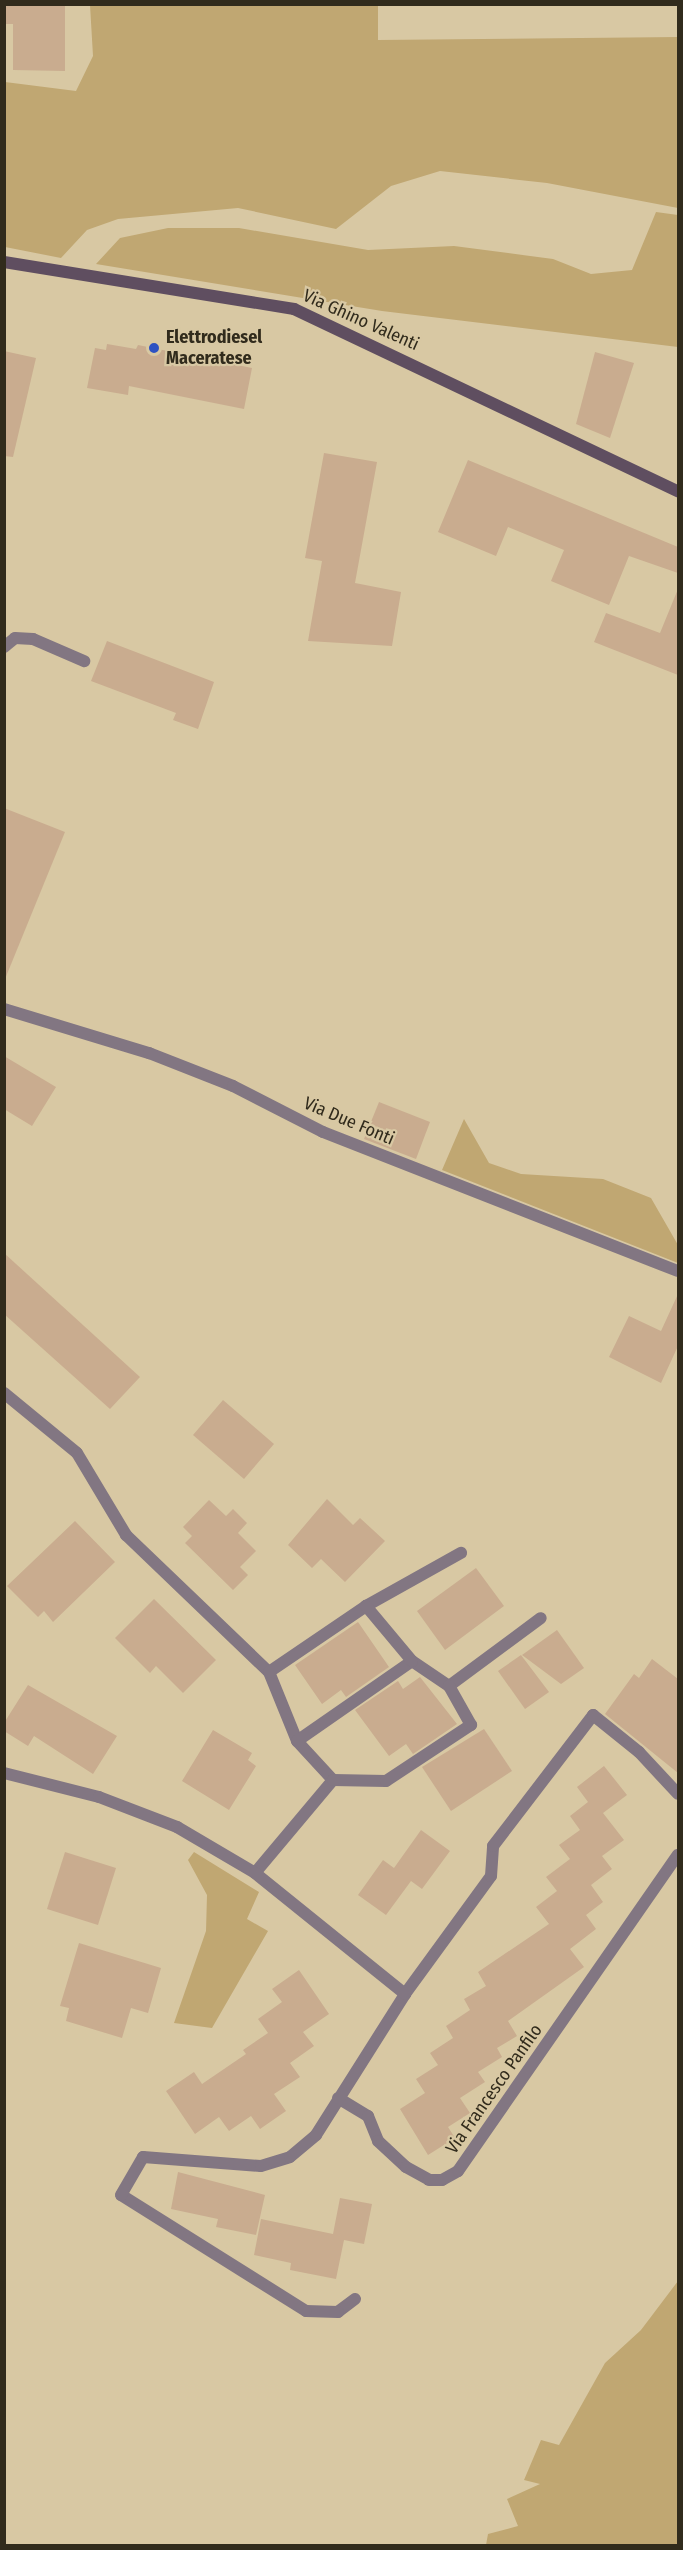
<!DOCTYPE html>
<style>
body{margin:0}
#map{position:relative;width:683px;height:2550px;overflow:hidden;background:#d8c8a3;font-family:"Fira Sans Condensed",sans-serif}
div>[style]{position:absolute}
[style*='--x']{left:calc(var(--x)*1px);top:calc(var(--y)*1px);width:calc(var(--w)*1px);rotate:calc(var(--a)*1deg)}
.green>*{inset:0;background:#c0a772}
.building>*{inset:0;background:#c9ac8f}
.minor>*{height:12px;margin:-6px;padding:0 6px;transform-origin:6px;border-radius:6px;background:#827682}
.secondary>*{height:12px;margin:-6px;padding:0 6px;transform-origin:6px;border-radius:6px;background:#5f4e60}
.dots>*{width:16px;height:16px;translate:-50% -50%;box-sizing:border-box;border:3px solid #d8c8a3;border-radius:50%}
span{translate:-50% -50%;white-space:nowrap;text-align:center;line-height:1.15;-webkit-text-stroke:4.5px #d8c8a3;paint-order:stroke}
.street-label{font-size:18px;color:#312b1c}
.poi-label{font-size:18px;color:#312b1c;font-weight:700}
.left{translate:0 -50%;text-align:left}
.frame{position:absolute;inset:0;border:6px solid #312b1c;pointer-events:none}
</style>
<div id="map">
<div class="green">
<i style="clip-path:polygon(90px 5px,378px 5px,378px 40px,678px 37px,678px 208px,547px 183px,440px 171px,391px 186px,336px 229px,238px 208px,118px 219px,87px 230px,61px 258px,5px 247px,5px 82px,76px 91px,93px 56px)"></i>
<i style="clip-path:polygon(656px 212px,678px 215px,678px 347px,382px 311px,96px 264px,120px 238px,168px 228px,239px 228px,368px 250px,454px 246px,553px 259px,591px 274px,632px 270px)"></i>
<i style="clip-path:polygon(464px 1119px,489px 1163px,521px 1174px,603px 1179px,651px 1198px,678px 1245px,678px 1263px,442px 1170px)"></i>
<i style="clip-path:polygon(194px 1852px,259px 1892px,247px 1919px,268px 1931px,212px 2028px,174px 2023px,206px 1931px,207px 1895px,188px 1860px)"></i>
<i style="clip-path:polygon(678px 2281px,678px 2545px,486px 2545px,488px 2534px,518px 2526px,507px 2499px,540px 2484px,524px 2480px,541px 2440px,559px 2445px,605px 2363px,641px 2330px)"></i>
</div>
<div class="building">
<i style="clip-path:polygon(4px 4px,65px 4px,65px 71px,13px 70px,13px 24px,4px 24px)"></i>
<i style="clip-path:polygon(107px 344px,136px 349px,138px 345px,252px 368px,244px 409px,129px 386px,128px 395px,87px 388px,95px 348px,106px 350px)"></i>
<i style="clip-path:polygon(4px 351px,36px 358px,13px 457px,4px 456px)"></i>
<i style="clip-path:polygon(595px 352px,634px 363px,610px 438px,576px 424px)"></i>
<i style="clip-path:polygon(324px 453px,377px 462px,355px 583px,401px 592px,392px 646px,308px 641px,322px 561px,305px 558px)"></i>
<i style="clip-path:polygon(468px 460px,678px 547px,678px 573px,629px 556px,609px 605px,551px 581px,564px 550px,508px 527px,496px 556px,438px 532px)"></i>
<i style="clip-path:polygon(678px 589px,678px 675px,594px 642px,606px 613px,660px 633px)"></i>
<i style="clip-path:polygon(107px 641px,214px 682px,198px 729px,173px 720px,176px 713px,91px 681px)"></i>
<i style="clip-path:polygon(4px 808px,65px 832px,5px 979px,4px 979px)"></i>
<i style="clip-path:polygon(4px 1056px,56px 1087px,32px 1126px,4px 1109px)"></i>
<i style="clip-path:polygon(379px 1102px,430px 1122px,416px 1159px,364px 1139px)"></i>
<i style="clip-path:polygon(4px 1253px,140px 1377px,110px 1409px,4px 1314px)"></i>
<i style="clip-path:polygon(678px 1294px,678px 1346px,661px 1383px,609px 1357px,629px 1316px,661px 1331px)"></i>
<i style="clip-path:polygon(223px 1400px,274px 1444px,244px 1479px,193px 1435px)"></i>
<i style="clip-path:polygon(327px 1499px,353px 1525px,360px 1518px,385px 1541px,345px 1582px,321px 1559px,312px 1568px,288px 1545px)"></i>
<i style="clip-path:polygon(209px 1500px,226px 1516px,233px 1509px,247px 1523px,238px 1533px,256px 1551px,240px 1567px,248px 1575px,233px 1590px,185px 1543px,192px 1536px,183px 1527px)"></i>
<i style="clip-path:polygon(75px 1521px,115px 1562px,53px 1622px,44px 1611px,38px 1617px,7px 1586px)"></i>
<i style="clip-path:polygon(476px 1568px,504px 1606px,445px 1650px,417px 1611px)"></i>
<i style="clip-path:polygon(154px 1599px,216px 1660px,183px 1693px,156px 1666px,150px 1673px,115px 1638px)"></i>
<i style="clip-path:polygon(358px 1622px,389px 1667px,346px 1697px,341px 1690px,322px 1704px,295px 1665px)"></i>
<i style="clip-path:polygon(557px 1630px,584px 1668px,561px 1684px,522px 1655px)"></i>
<i style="clip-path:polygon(521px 1655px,549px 1692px,525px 1709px,498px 1671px)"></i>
<i style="clip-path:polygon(652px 1659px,678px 1679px,678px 1773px,605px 1714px,634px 1674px,639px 1678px)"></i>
<i style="clip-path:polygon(420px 1677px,457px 1724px,413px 1754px,406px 1744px,389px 1756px,355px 1710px,398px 1681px,403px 1689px)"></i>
<i style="clip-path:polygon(28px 1685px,117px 1736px,93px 1774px,34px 1736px,28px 1746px,4px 1731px,4px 1723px)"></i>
<i style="clip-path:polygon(484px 1729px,512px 1771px,451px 1811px,422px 1767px)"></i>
<i style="clip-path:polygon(213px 1730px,252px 1753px,248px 1760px,256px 1766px,229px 1810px,182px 1781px)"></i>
<i style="clip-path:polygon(604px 1766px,627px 1795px,603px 1813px,624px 1840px,602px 1856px,612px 1869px,591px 1885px,603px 1902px,586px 1915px,596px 1929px,570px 1949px,584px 1967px,508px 2021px,517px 2036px,497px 2048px,502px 2057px,478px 2072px,485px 2082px,460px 2098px,470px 2113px,448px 2127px,455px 2138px,428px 2155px,400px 2109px,425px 2093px,416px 2079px,438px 2065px,430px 2053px,453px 2038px,446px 2026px,470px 2010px,464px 1999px,486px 1986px,478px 1972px,549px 1924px,536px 1907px,557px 1891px,546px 1877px,570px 1859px,559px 1845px,580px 1830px,570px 1816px,588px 1802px,577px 1787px)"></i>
<i style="clip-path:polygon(421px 1830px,450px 1851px,422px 1889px,411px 1881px,386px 1915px,358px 1895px,383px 1860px,394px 1868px)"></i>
<i style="clip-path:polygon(65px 1852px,116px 1868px,98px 1925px,47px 1909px)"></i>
<i style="clip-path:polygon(79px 1943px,161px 1968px,148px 2013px,131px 2008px,122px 2038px,66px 2021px,69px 2008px,60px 2006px)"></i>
<i style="clip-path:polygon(299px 1970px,329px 2014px,303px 2032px,314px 2046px,290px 2063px,300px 2077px,274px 2094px,286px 2111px,260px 2129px,251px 2116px,229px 2131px,219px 2117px,195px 2134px,166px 2091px,194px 2072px,202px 2084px,246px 2054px,243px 2050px,268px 2033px,258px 2019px,282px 2002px,272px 1989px)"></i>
<i style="clip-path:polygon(178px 2172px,265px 2195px,256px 2235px,216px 2227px,218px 2219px,171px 2209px)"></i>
<i style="clip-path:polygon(340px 2198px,372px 2204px,364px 2244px,344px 2240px,336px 2279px,290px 2270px,291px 2263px,254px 2255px,261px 2219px,333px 2234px)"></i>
</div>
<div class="minor">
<i style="--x:4;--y:647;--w:14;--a:-39"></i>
<i style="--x:15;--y:638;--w:18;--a:3"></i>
<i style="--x:33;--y:639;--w:56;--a:23.3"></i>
<i style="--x:4;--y:1009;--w:152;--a:16.9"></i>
<i style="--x:149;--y:1053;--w:90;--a:21.4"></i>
<i style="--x:233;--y:1086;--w:101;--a:27.1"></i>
<i style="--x:323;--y:1132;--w:381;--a:21.4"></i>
<i style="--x:4;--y:1393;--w:94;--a:39.4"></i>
<i style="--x:77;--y:1453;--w:96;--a:59.1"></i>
<i style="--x:126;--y:1535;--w:198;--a:43.8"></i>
<i style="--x:269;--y:1672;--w:74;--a:67.9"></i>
<i style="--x:297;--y:1741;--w:53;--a:47.3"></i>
<i style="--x:333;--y:1780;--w:121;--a:130"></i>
<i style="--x:412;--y:1661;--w:45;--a:34"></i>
<i style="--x:449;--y:1686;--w:114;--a:-36.5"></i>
<i style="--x:269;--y:1672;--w:117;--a:-34.2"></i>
<i style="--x:366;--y:1606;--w:109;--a:-29.2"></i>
<i style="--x:297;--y:1741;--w:140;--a:-34.8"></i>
<i style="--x:412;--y:1661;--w:72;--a:-129.9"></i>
<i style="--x:4;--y:1773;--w:98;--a:14.2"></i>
<i style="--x:99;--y:1797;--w:84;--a:21"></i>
<i style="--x:177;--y:1827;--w:91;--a:30.5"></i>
<i style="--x:255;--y:1873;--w:193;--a:38.9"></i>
<i style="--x:333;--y:1780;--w:53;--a:1.1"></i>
<i style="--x:386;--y:1781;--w:102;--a:-33.4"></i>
<i style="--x:471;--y:1725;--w:45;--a:-119.4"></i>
<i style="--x:338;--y:2098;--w:35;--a:31"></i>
<i style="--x:368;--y:2116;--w:27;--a:68"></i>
<i style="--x:378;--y:2141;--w:38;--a:43"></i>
<i style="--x:406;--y:2167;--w:26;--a:29"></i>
<i style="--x:429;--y:2180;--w:13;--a:0"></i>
<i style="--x:442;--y:2180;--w:18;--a:-29"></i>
<i style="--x:458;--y:2171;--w:385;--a:-55.2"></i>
<i style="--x:355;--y:2299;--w:21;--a:143"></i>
<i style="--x:338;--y:2312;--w:32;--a:-178"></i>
<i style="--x:306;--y:2311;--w:218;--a:-147.9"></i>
<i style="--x:121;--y:2195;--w:44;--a:-59.9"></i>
<i style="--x:143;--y:2157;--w:118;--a:4.4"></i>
<i style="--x:261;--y:2166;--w:30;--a:-17"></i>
<i style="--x:290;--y:2157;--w:34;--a:-40"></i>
<i style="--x:316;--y:2135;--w:167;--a:-57.7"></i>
<i style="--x:405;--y:1994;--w:146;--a:-53.9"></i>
<i style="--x:491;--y:1876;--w:30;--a:-86"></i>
<i style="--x:493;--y:1846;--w:165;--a:-52.6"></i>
<i style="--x:593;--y:1715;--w:59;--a:38.8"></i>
<i style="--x:639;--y:1752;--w:57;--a:47.1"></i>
</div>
<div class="secondary">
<i style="--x:4;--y:262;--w:294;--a:9.2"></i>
<i style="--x:294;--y:309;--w:425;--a:25.4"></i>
</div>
<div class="dots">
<i style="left:154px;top:348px;background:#2d52c2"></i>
</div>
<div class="street-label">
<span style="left:361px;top:320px;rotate:24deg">Via Ghino Valenti</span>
<span style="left:349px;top:1121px;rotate:23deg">Via Due Fonti</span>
<span style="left:494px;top:2089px;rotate:-55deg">Via Francesco Panfilo</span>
</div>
<div class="poi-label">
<span class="left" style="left:166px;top:348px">Elettrodiesel<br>Maceratese</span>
</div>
<div class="frame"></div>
</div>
